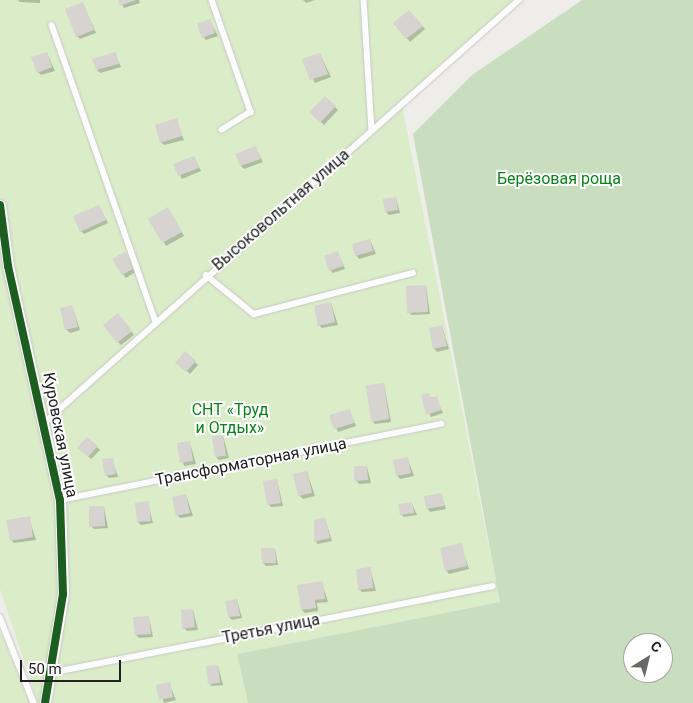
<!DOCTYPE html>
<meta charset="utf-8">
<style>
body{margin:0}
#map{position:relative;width:693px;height:703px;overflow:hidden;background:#efede9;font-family:Roboto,sans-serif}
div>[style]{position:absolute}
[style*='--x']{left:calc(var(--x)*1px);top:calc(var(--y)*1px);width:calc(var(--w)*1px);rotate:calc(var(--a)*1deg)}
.grass>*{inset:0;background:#daecc8}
.forest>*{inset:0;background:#c8debf}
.shadow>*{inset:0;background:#0003}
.building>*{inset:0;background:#d6d3d0}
.roads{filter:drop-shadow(0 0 1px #c8c7c5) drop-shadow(0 0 1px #c8c7c5)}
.service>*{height:5.5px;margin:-2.75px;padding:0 2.75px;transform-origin:2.75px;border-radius:2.75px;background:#fdfcfc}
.minor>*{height:11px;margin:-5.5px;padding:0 5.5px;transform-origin:5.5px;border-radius:5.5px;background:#fdfcfc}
.cycleway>*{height:8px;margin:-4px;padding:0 4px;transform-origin:4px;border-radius:4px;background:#1b5e20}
span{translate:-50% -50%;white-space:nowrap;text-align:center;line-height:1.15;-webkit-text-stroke:4px #fff;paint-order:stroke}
.park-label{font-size:16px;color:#0a8319}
.street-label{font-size:16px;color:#212121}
.north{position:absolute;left:623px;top:633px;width:50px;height:50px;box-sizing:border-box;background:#fff;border:1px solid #a6a6a6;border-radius:50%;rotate:36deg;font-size:14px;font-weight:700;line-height:20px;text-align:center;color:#212121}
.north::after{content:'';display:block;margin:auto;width:18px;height:22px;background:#696867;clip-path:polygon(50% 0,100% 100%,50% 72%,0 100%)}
.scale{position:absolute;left:20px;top:660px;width:101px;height:22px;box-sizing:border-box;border:2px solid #212121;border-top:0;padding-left:6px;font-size:15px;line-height:18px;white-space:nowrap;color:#212121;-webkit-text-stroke:4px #fff;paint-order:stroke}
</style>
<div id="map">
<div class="grass">
<i style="clip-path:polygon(0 0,522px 0,402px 105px,500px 602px,237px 654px,248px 703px,38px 703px,0 589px)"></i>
<i style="clip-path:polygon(0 631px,30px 703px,0 703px)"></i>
</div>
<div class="forest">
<i style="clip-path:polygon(evenodd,582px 0,693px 0,693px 703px,248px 703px,237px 654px,500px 602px,413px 134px,472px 75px,582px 0,633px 643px,663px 643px,663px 673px,633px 673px,633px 643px)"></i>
</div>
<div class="shadow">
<i style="clip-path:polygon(18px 0,40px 0,40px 3px,20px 2px)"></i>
<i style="clip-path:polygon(120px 0,139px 0,140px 3px,124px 8px)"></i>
<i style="clip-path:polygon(303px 0,315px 0,306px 3px)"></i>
<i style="clip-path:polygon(83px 4px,96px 33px,80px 39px,77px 36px)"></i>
<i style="clip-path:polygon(412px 14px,425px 29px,410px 42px,394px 24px)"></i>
<i style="clip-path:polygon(210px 21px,218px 36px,206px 40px,203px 37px)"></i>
<i style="clip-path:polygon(47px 53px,55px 71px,41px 75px,38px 72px)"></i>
<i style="clip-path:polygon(115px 54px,121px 67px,100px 73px,97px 70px)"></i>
<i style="clip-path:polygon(320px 54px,331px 77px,315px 83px,304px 60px)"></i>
<i style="clip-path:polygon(325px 98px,338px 110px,324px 125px,311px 112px)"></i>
<i style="clip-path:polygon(176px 120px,184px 140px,164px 145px,161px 142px)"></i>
<i style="clip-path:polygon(256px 148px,263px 162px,244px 169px,241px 166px)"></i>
<i style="clip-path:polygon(194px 157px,201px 171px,182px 179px,175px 165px)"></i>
<i style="clip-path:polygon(396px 198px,400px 213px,389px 215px,386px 212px)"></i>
<i style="clip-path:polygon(99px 206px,108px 223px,84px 234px,81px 231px)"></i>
<i style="clip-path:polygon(168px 209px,184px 236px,166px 246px,150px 219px)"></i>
<i style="clip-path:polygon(370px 240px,376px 254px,359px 259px,356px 255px)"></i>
<i style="clip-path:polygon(125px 253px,137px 271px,126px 278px,123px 274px)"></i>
<i style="clip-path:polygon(338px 253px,345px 269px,333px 273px,330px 270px)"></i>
<i style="clip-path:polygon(426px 286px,430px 314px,412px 315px,408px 312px)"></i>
<i style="clip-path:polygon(331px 303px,338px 325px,322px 328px,319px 325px)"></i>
<i style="clip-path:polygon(72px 306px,80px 330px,70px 333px,66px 329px)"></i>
<i style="clip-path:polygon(121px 318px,134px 335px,121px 345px,118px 342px)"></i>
<i style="clip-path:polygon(442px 326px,449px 349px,437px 352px,434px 348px)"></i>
<i style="clip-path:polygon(185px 353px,198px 365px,190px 374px,177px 362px)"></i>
<i style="clip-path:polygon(384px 384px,391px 422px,375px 424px,372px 421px)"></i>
<i style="clip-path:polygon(422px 396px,436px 398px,443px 413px,431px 417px)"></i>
<i style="clip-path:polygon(349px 410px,356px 426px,338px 432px,331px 416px)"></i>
<i style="clip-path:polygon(223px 436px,229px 458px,219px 460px,216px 457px)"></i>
<i style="clip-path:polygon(87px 438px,100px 450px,91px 459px,79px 448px)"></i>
<i style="clip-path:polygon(190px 443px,196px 464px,184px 466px,178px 444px)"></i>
<i style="clip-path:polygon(112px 459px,118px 477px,109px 478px,106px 475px)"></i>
<i style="clip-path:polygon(408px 459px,414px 476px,400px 479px,397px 475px)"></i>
<i style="clip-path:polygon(367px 467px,371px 483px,359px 484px,356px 480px)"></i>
<i style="clip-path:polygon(307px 472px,315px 496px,303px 499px,300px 496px)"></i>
<i style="clip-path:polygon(277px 480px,283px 506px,271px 507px,268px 504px)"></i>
<i style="clip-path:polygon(186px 495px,193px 516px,180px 518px,177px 515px)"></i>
<i style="clip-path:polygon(441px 495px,446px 509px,430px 512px,427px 508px)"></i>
<i style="clip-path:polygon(148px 503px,153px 523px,141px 525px,138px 522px)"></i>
<i style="clip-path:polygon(412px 504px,417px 515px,404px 517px,401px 514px)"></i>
<i style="clip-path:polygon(104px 507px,108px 528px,94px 529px,91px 526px)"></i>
<i style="clip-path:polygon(29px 518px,36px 540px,14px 543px,11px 540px)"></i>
<i style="clip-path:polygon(325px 519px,332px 541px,318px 544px,315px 541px)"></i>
<i style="clip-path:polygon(461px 545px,469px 569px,449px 574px,446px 570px)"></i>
<i style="clip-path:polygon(275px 549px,278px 565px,266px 566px,263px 563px)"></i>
<i style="clip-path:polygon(370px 568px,376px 591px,362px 592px,359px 589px)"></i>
<i style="clip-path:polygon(322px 583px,328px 602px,317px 603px,318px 611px,305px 613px,302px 610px)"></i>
<i style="clip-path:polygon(237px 600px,242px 618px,232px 620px,229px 617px)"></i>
<i style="clip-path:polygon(193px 610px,198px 630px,187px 631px,184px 628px)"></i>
<i style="clip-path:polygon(149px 618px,153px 637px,139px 638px,136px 635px)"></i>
<i style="clip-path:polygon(218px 666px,223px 685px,212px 686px,209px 683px)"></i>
<i style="clip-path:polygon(169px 683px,176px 700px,164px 703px,158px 686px)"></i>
</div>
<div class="building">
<i style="clip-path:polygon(118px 0,136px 0,120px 6px)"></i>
<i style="clip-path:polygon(83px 2px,94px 30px,76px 37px,65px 9px)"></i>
<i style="clip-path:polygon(409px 10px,423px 26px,406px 39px,393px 23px)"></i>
<i style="clip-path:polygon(210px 19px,215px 33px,202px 38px,197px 24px)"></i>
<i style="clip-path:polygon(47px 52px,52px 67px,37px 73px,31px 57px)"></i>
<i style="clip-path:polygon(116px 52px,119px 64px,96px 70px,92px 59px)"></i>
<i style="clip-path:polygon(320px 53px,328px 74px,310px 80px,302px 59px)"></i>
<i style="clip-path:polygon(325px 96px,336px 106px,320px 123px,309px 112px)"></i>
<i style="clip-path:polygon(177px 118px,182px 136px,160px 143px,155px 125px)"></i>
<i style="clip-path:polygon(256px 146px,261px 159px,240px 166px,235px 154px)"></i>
<i style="clip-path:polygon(194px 156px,199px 168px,178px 176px,173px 164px)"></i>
<i style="clip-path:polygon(396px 197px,398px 210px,385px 212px,383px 199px)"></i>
<i style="clip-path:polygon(99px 205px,106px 220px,80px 232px,73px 216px)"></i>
<i style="clip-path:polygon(168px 207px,182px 232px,162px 243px,148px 219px)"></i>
<i style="clip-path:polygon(370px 239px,373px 251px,355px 256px,352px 244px)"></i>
<i style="clip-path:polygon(338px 251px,343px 266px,329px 271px,324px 256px)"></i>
<i style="clip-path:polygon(125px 252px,135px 268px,122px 275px,112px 259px)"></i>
<i style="clip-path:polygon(426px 285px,428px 312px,407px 313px,406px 286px)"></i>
<i style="clip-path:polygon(331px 302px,335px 322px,318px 326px,314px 306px)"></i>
<i style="clip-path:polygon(72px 305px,78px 327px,65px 330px,60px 308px)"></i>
<i style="clip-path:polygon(118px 313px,132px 331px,117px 343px,103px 325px)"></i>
<i style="clip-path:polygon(442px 325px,447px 346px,433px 349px,429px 328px)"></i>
<i style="clip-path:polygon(185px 351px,196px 361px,186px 372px,175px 363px)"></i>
<i style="clip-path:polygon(384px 383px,389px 419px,371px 422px,366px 385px)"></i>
<i style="clip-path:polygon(429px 393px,431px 398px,437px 396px,441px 410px,426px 415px,421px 395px)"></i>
<i style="clip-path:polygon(350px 409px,354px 423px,334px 429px,329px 415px)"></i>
<i style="clip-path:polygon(223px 435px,226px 456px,215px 457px,212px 436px)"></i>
<i style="clip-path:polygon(87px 437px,98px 446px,88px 457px,77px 448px)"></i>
<i style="clip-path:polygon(190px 441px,193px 461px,180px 463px,177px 443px)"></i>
<i style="clip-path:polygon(408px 457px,411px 473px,396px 476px,393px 460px)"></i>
<i style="clip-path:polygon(113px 458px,116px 474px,105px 476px,102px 459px)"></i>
<i style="clip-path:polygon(354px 466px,367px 466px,368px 480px,354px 481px)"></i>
<i style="clip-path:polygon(307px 471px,312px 493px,298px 496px,293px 474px)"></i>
<i style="clip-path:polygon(277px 479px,281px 503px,267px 505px,263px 481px)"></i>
<i style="clip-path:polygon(442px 493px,444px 506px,426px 509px,424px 496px)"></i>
<i style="clip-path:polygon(186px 494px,190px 513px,176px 516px,172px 497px)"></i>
<i style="clip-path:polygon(149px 501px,151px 521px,137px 522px,135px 503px)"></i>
<i style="clip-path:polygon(412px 502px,414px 513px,400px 515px,398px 504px)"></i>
<i style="clip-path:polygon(89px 506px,104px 506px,105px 526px,89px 527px)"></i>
<i style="clip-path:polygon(30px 516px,33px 537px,10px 541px,6px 520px)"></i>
<i style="clip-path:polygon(325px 517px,330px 538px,314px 542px,314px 520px)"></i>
<i style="clip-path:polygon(462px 543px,467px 566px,445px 571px,440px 548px)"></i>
<i style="clip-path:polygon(261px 548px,275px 548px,276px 563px,262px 563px)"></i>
<i style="clip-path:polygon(371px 567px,373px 588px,358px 590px,356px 569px)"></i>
<i style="clip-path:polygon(323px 581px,325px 599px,315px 600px,316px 608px,301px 610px,297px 585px)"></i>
<i style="clip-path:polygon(237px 599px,240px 616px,228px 617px,225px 601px)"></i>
<i style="clip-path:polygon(193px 609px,195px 627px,182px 629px,181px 610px)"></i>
<i style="clip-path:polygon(149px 616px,151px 634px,135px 635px,133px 617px)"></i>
<i style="clip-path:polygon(218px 665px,220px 683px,208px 684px,206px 666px)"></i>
<i style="clip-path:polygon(170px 682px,173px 697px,159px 700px,156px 685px)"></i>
</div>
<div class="roads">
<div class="service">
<i style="--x:212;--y:0;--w:119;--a:70.8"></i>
<i style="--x:251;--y:112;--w:34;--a:148"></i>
<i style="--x:364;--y:0;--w:130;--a:86.5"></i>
<i style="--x:52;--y:25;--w:315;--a:70.7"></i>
<i style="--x:206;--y:275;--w:62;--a:39.1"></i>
<i style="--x:254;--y:314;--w:164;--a:-14.5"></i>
<i style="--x:45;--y:422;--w:635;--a:-41.68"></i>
<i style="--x:60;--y:500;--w:389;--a:-11.3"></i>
<i style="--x:0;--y:617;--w:92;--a:68.4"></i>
<i style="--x:50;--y:673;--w:451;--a:-11.1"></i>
</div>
<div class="minor">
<i style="--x:0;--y:205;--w:62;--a:82.5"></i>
<i style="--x:8;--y:266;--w:240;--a:77.5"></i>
<i style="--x:60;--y:500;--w:94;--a:88.2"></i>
<i style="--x:63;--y:594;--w:110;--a:99.4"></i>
</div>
</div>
<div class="cycleway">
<i style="--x:0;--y:205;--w:62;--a:82.5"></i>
<i style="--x:8;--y:266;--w:240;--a:77.5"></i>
<i style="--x:60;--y:500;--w:94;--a:88.2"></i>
<i style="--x:63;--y:594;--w:110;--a:99.4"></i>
</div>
<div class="park-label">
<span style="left:559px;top:179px">Берёзовая роща</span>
<span style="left:230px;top:419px">СНТ «Труд<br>и Отдых»</span>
</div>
<div class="street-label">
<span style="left:281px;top:210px;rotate:-41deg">Высоковольтная улица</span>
<span style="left:60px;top:435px;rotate:79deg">Куровская улица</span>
<span style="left:251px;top:462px;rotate:-11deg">Трансформаторная улица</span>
<span style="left:271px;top:629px;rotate:-11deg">Третья улица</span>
</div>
<div class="north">С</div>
<div class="scale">50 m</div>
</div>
